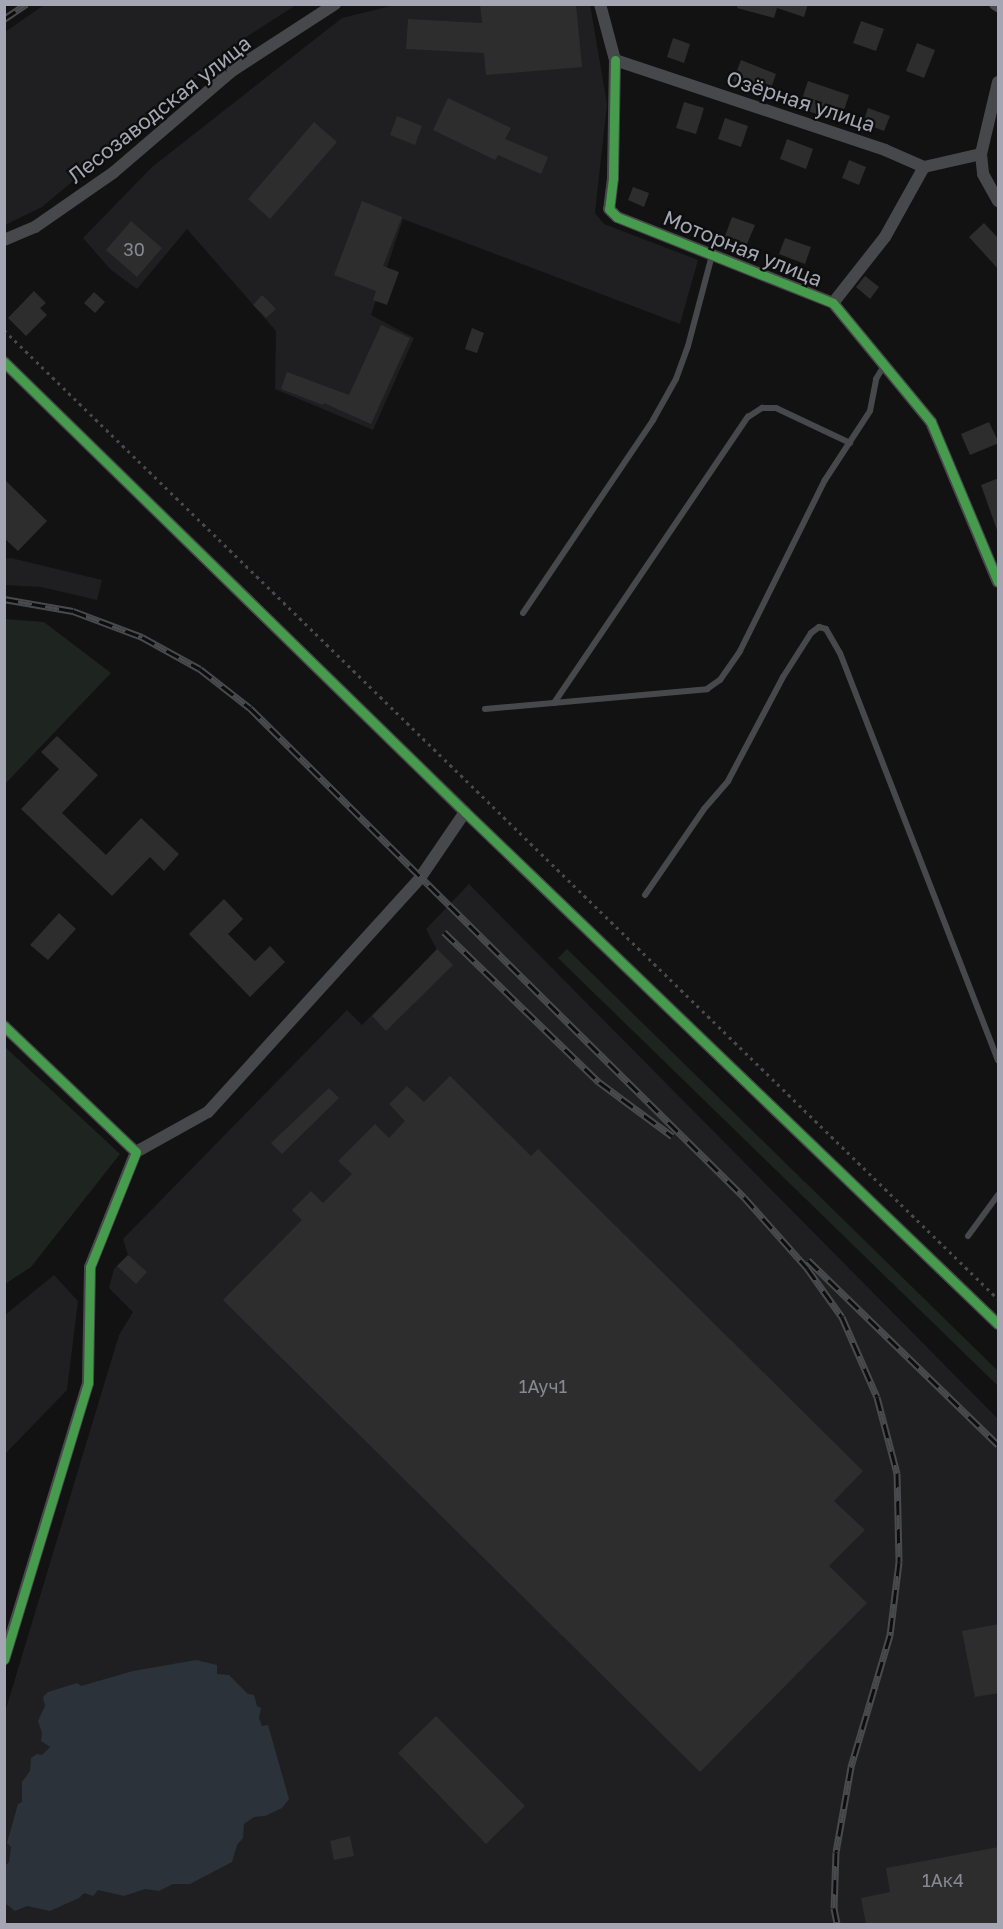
<!DOCTYPE html>
<meta charset="utf-8">
<style>
body{margin:0}
#map{position:relative;width:1003px;height:1929px;overflow:hidden;background:#121213;font-family:"Golos Text",sans-serif}
div>[style]{position:absolute}
[style*='--x']{left:calc(var(--x)*1px);top:calc(var(--y)*1px);width:calc(var(--w)*1px);rotate:calc(var(--a)*1deg)}
.built>*{inset:0;background:#1f1f21}
.green>*{inset:0;background:#1e2420}
.water>*{inset:0;background:#2b3239}
.building>*{inset:0;background:#2d2d2e}
.path>*{height:3px;margin-top:-1.5px;transform-origin:0;background:repeating-linear-gradient(90deg,#48494d 0 3px,transparent 0 7.5px)}
.service>*{height:6px;margin:-3px;padding:0 3px;transform-origin:3px;border-radius:3px;background:#47484b}
.minor>*{height:12px;margin:-6px;padding:0 6px;transform-origin:6px;border-radius:6px;background:#47484b}
.rail>*{height:7px;margin-top:-3.5px;transform-origin:0;background:repeating-linear-gradient(90deg,#0d0d0e 0 14px,#494a4d 0 28px);box-sizing:border-box;border-block:2px solid #494a4d}
.cycleway>*{height:9px;margin:-4.5px;padding:0 4.5px;transform-origin:4.5px;border-radius:4.5px;background:#469c4c}
span{translate:-50% -50%;white-space:nowrap;text-align:center;line-height:1.15;-webkit-text-stroke:4.5px #0d0d0e;paint-order:stroke}
.number-label{font-size:18px;color:#868892}
.number-label span{-webkit-text-stroke-width:0}
.street-label{font-size:21px;color:#a4a7b3}
.frame{position:absolute;inset:0;border:6px solid #a4a7b3;pointer-events:none}
</style>
<div id="map">
<div class="built">
<i style="clip-path:polygon(399px 4px,590px 4px,607px 104px,595px 213px,604px 224px,698px 260px,680px 324px,403px 219px,371px 315px,414px 338px,373px 430px,275px 389px,276px 331px,187px 229px,137px 289px,110px 269px,83px 238px,152px 167px,342px 18px)"></i>
<i style="clip-path:polygon(44px 5px,44px 4px,296px 5px,243px 39px,42px 207px,5px 225px,5px 32px)"></i>
<i style="clip-path:polygon(11px 558px,102px 580px,97px 600px,41px 587px,5px 585px,5px 559px)"></i>
<i style="clip-path:polygon(469px 884px,998px 1419px,998px 1924px,5px 1924px,5px 1712px,119px 1335px,133px 1312px,109px 1288px,114px 1269px,128px 1255px,123px 1239px,347px 1010px,362px 1025px,437px 950px,426px 929px)"></i>
<i style="clip-path:polygon(54px 1275px,78px 1301px,67px 1390px,5px 1454px,5px 1315px)"></i>
</div>
<div class="green">
<i style="clip-path:polygon(5px 619px,44px 622px,111px 673px,5px 784px)"></i>
<i style="clip-path:polygon(567px 949px,998px 1371px,998px 1386px,558px 958px)"></i>
<i style="clip-path:polygon(4px 1046px,120px 1154px,31px 1267px,5px 1284px)"></i>
</div>
<div class="water">
<i style="clip-path:polygon(196px 1660px,217px 1665px,217px 1674px,229px 1675px,248px 1694px,254px 1695px,257px 1706px,261px 1708px,259px 1718px,262px 1726px,268px 1725px,289px 1799px,282px 1808px,265px 1816px,254px 1817px,244px 1824px,243px 1838px,237px 1845px,232px 1862px,190px 1884px,173px 1884px,159px 1891px,145px 1889px,124px 1896px,98px 1890px,93px 1896px,84px 1893px,79px 1898px,50px 1911px,27px 1906px,15px 1911px,6px 1904px,5px 1866px,9px 1862px,11px 1847px,7px 1843px,18px 1804px,22px 1802px,22px 1782px,30px 1771px,31px 1758px,37px 1754px,42px 1755px,50px 1747px,41px 1741px,42px 1733px,38px 1721px,45px 1706px,43px 1697px,48px 1692px,77px 1683px,81px 1686px,133px 1671px)"></i>
</div>
<div class="building">
<i style="clip-path:polygon(480px 4px,576px 4px,582px 67px,486px 75px,484px 53px,406px 49px,408px 19px,482px 23px)"></i>
<i style="clip-path:polygon(738px 4px,808px 4px,804px 17px,777px 8px,774px 18px,737px 8px)"></i>
<i style="clip-path:polygon(861px 21px,884px 29px,876px 51px,853px 43px)"></i>
<i style="clip-path:polygon(673px 38px,690px 44px,684px 63px,667px 57px)"></i>
<i style="clip-path:polygon(917px 43px,935px 50px,924px 78px,906px 71px)"></i>
<i style="clip-path:polygon(741px 60px,776px 74px,769px 94px,733px 81px)"></i>
<i style="clip-path:polygon(808px 81px,849px 95px,840px 122px,799px 108px)"></i>
<i style="clip-path:polygon(448px 98px,511px 128px,505px 139px,548px 157px,541px 174px,498px 155px,495px 160px,433px 130px)"></i>
<i style="clip-path:polygon(684px 102px,704px 108px,696px 134px,676px 128px)"></i>
<i style="clip-path:polygon(868px 108px,890px 116px,884px 131px,863px 123px)"></i>
<i style="clip-path:polygon(397px 116px,422px 126px,415px 145px,390px 135px)"></i>
<i style="clip-path:polygon(725px 118px,748px 126px,741px 147px,718px 139px)"></i>
<i style="clip-path:polygon(314px 122px,337px 142px,270px 219px,248px 199px)"></i>
<i style="clip-path:polygon(787px 139px,813px 149px,806px 169px,780px 159px)"></i>
<i style="clip-path:polygon(849px 160px,866px 167px,859px 185px,842px 178px)"></i>
<i style="clip-path:polygon(633px 187px,649px 193px,644px 207px,628px 200px)"></i>
<i style="clip-path:polygon(362px 201px,402px 217px,383px 266px,399px 272px,387px 305px,373px 300px,376px 291px,334px 275px)"></i>
<i style="clip-path:polygon(732px 217px,755px 225px,747px 244px,725px 236px)"></i>
<i style="clip-path:polygon(131px 221px,162px 248px,137px 277px,106px 250px)"></i>
<i style="clip-path:polygon(984px 223px,999px 239px,999px 270px,969px 237px)"></i>
<i style="clip-path:polygon(785px 238px,811px 247px,805px 264px,779px 254px)"></i>
<i style="clip-path:polygon(865px 276px,879px 287px,870px 299px,856px 287px)"></i>
<i style="clip-path:polygon(34px 291px,46px 303px,40px 308px,47px 315px,26px 336px,8px 318px)"></i>
<i style="clip-path:polygon(94px 292px,105px 302px,95px 313px,84px 303px)"></i>
<i style="clip-path:polygon(262px 295px,276px 309px,266px 318px,253px 305px)"></i>
<i style="clip-path:polygon(381px 325px,410px 338px,371px 424px,324px 403px,323px 405px,281px 389px,287px 372px,349px 395px)"></i>
<i style="clip-path:polygon(472px 328px,484px 333px,477px 353px,465px 349px)"></i>
<i style="clip-path:polygon(989px 422px,999px 443px,970px 455px,961px 434px)"></i>
<i style="clip-path:polygon(999px 478px,999px 530px,997px 530px,981px 485px)"></i>
<i style="clip-path:polygon(4px 479px,47px 521px,18px 551px,4px 538px)"></i>
<i style="clip-path:polygon(57px 736px,98px 775px,62px 813px,106px 855px,141px 818px,179px 854px,164px 871px,150px 857px,112px 896px,21px 809px,59px 769px,41px 752px)"></i>
<i style="clip-path:polygon(224px 899px,243px 919px,228px 934px,255px 961px,270px 946px,285px 962px,250px 997px,189px 934px)"></i>
<i style="clip-path:polygon(59px 913px,76px 929px,48px 960px,30px 945px)"></i>
<i style="clip-path:polygon(437px 949px,453px 965px,386px 1031px,372px 1016px)"></i>
<i style="clip-path:polygon(450px 1076px,531px 1156px,538px 1149px,863px 1471px,834px 1501px,865px 1530px,829px 1566px,867px 1603px,700px 1772px,223px 1300px,302px 1220px,292px 1210px,311px 1191px,323px 1203px,352px 1174px,338px 1161px,375px 1124px,389px 1138px,405px 1121px,389px 1104px,407px 1086px,424px 1102px)"></i>
<i style="clip-path:polygon(329px 1088px,339px 1098px,282px 1154px,271px 1143px)"></i>
<i style="clip-path:polygon(128px 1255px,147px 1272px,136px 1284px,117px 1266px)"></i>
<i style="clip-path:polygon(999px 1624px,999px 1693px,975px 1697px,962px 1631px)"></i>
<i style="clip-path:polygon(436px 1716px,525px 1806px,486px 1844px,398px 1753px)"></i>
<i style="clip-path:polygon(350px 1836px,354px 1856px,334px 1860px,330px 1841px)"></i>
<i style="clip-path:polygon(999px 1847px,999px 1924px,866px 1924px,861px 1898px,890px 1892px,886px 1868px)"></i>
</div>
<div class="path">
<i style="--x:4;--y:330;--w:1388;--a:44.27"></i>
</div>
<div class="service">
<i style="--x:523;--y:613;--w:233;--a:-56"></i>
<i style="--x:653;--y:420;--w:47;--a:-60.7"></i>
<i style="--x:676;--y:379;--w:35;--a:-70"></i>
<i style="--x:688;--y:346;--w:94;--a:-75.2"></i>
<i style="--x:554;--y:703;--w:346;--a:-55.9"></i>
<i style="--x:748;--y:417;--w:17;--a:-33"></i>
<i style="--x:762;--y:408;--w:14;--a:0"></i>
<i style="--x:776;--y:408;--w:82;--a:25.3"></i>
<i style="--x:485;--y:709;--w:223;--a:-5.1"></i>
<i style="--x:707;--y:689;--w:16;--a:-35"></i>
<i style="--x:720;--y:680;--w:35;--a:-55"></i>
<i style="--x:740;--y:651;--w:191;--a:-63.6"></i>
<i style="--x:825;--y:480;--w:82;--a:-56.9"></i>
<i style="--x:870;--y:411;--w:33;--a:-79"></i>
<i style="--x:876;--y:379;--w:17;--a:-59"></i>
<i style="--x:645;--y:895;--w:104;--a:-55.5"></i>
<i style="--x:704;--y:809;--w:37;--a:-49"></i>
<i style="--x:728;--y:781;--w:118;--a:-62.1"></i>
<i style="--x:783;--y:677;--w:52;--a:-57.5"></i>
<i style="--x:811;--y:633;--w:10;--a:-37"></i>
<i style="--x:819;--y:627;--w:7;--a:16"></i>
<i style="--x:826;--y:629;--w:28;--a:60"></i>
<i style="--x:840;--y:653;--w:437;--a:68.8"></i>
<i style="--x:968;--y:1236;--w:51;--a:-53.8"></i>
</div>
<div class="minor">
<i style="--x:600;--y:4;--w:58;--a:75"></i>
<i style="--x:615;--y:60;--w:285;--a:18.4"></i>
<i style="--x:885;--y:150;--w:43;--a:23.6"></i>
<i style="--x:924;--y:167;--w:58;--a:-12.8"></i>
<i style="--x:981;--y:154;--w:20;--a:84"></i>
<i style="--x:983;--y:174;--w:31;--a:61"></i>
<i style="--x:995;--y:4;--w:4;--a:34"></i>
<i style="--x:615;--y:60;--w:118;--a:91"></i>
<i style="--x:613;--y:178;--w:31;--a:97"></i>
<i style="--x:609;--y:209;--w:11;--a:45"></i>
<i style="--x:617;--y:217;--w:232;--a:21.7"></i>
<i style="--x:833;--y:303;--w:154;--a:50.5"></i>
<i style="--x:931;--y:422;--w:173;--a:67.3"></i>
<i style="--x:981;--y:154;--w:74;--a:-76.7"></i>
<i style="--x:4;--y:240;--w:34;--a:-23"></i>
<i style="--x:35;--y:227;--w:96;--a:-34.8"></i>
<i style="--x:114;--y:172;--w:155;--a:-40.6"></i>
<i style="--x:232;--y:71;--w:123;--a:-33"></i>
<i style="--x:833;--y:303;--w:84;--a:-51.8"></i>
<i style="--x:885;--y:237;--w:80;--a:-60.9"></i>
<i style="--x:4;--y:362;--w:644;--a:44.31"></i>
<i style="--x:465;--y:812;--w:739;--a:43.85"></i>
<i style="--x:4;--y:1026;--w:182;--a:43.7"></i>
<i style="--x:136;--y:1152;--w:124;--a:111.8"></i>
<i style="--x:90;--y:1267;--w:116;--a:91"></i>
<i style="--x:88;--y:1383;--w:289;--a:106.9"></i>
<i style="--x:136;--y:1152;--w:82;--a:-29.1"></i>
<i style="--x:208;--y:1112;--w:316;--a:-47.8"></i>
<i style="--x:420;--y:878;--w:80;--a:-55.7"></i>
</div>
<div class="rail">
<i style="--x:4;--y:19;--w:27;--a:-34"></i>
<i style="--x:4;--y:599;--w:70;--a:9.9"></i>
<i style="--x:73;--y:611;--w:74;--a:20.6"></i>
<i style="--x:142;--y:637;--w:66;--a:28.9"></i>
<i style="--x:200;--y:669;--w:63;--a:38"></i>
<i style="--x:250;--y:708;--w:695;--a:44.71"></i>
<i style="--x:744;--y:1197;--w:95;--a:48.4"></i>
<i style="--x:807;--y:1268;--w:60;--a:54.5"></i>
<i style="--x:842;--y:1317;--w:87;--a:66.4"></i>
<i style="--x:877;--y:1397;--w:79;--a:75.3"></i>
<i style="--x:897;--y:1473;--w:89;--a:88.7"></i>
<i style="--x:899;--y:1562;--w:74;--a:97"></i>
<i style="--x:890;--y:1635;--w:138;--a:106.5"></i>
<i style="--x:851;--y:1767;--w:86;--a:100"></i>
<i style="--x:836;--y:1852;--w:56;--a:92"></i>
<i style="--x:834;--y:1908;--w:16;--a:79"></i>
<i style="--x:444;--y:932;--w:216;--a:44.1"></i>
<i style="--x:599;--y:1082;--w:91;--a:36.5"></i>
<i style="--x:808;--y:1260;--w:265;--a:44.2"></i>
</div>
<div class="cycleway">
<i style="--x:615;--y:60;--w:118;--a:91"></i>
<i style="--x:613;--y:178;--w:31;--a:97"></i>
<i style="--x:609;--y:209;--w:11;--a:45"></i>
<i style="--x:617;--y:217;--w:232;--a:21.7"></i>
<i style="--x:833;--y:303;--w:154;--a:50.5"></i>
<i style="--x:931;--y:422;--w:173;--a:67.3"></i>
<i style="--x:4;--y:362;--w:644;--a:44.31"></i>
<i style="--x:465;--y:812;--w:739;--a:43.85"></i>
<i style="--x:4;--y:1026;--w:182;--a:43.7"></i>
<i style="--x:136;--y:1152;--w:124;--a:111.8"></i>
<i style="--x:90;--y:1267;--w:116;--a:91"></i>
<i style="--x:88;--y:1383;--w:289;--a:106.9"></i>
</div>
<div class="number-label">
<span style="left:134px;top:249px">30</span>
<span style="left:543px;top:1386px">1Ауч1</span>
<span style="left:943px;top:1880px">1Ак4</span>
</div>
<div class="street-label">
<span style="left:801px;top:101px;rotate:18deg">Озёрная улица</span>
<span style="left:159px;top:109px;rotate:-38deg">Лесозаводская улица</span>
<span style="left:743px;top:248px;rotate:22deg">Моторная улица</span>
</div>
<div class="frame"></div>
</div>
